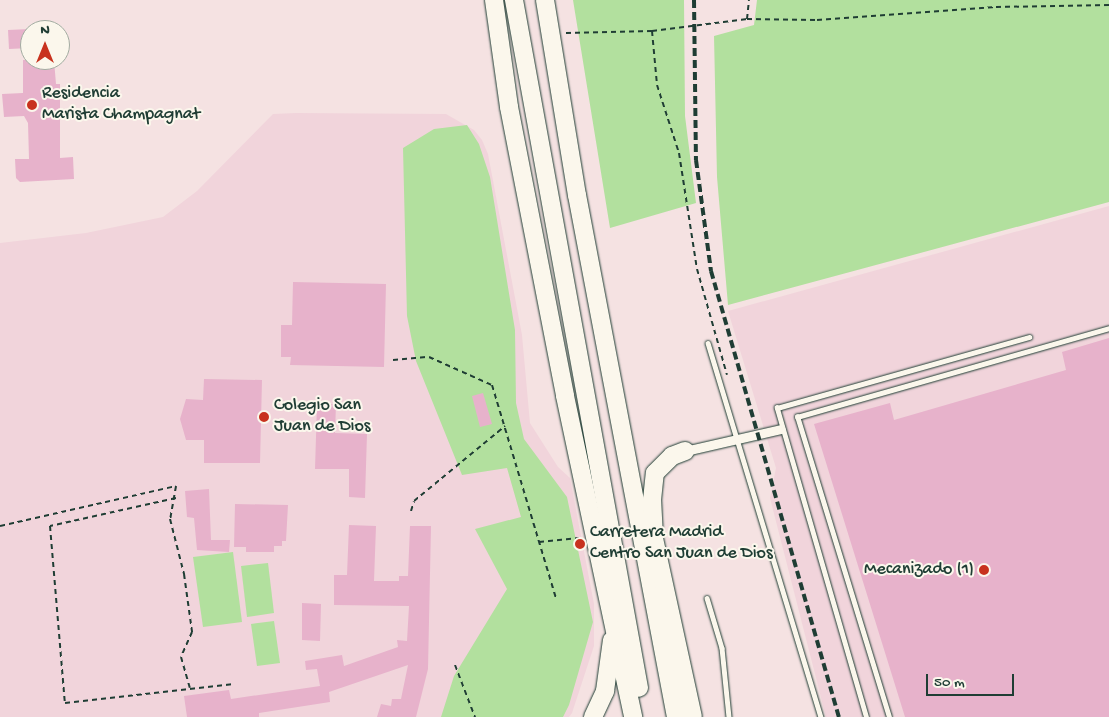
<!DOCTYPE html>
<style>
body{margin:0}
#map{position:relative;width:1109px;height:717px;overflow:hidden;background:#f5e2e2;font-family:"Gochi Hand",sans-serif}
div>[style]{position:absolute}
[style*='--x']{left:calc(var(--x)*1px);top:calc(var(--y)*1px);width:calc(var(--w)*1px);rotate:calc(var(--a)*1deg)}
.built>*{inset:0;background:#f1d4db}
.green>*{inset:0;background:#b2e09e}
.building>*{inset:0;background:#e7b2cb}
.path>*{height:2px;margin-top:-1px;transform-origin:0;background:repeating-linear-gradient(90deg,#1f3d34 0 5px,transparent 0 9px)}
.roads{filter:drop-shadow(0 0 1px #1f3d34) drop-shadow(0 0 1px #1f3d34)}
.lane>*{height:4.5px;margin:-2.25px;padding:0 2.25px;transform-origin:2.25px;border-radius:2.25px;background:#fbf7ec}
.street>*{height:9px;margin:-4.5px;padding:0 4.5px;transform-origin:4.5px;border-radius:4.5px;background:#fbf7ec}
.highway>*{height:18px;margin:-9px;padding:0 9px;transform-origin:9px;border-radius:9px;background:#fbf7ec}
.rail>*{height:4px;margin-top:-2px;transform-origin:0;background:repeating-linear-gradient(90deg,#1f3d34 0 8px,transparent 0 12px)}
.dots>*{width:14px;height:14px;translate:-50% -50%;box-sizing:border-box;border:2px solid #fbf7ec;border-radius:50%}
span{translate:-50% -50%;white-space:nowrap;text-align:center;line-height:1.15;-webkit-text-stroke:4px #fbf7ec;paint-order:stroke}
.poi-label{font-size:18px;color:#1f3d34}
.left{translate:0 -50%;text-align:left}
.right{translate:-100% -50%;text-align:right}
.north{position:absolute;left:20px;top:20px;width:50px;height:50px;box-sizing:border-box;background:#fbf7ec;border:1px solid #a3ada2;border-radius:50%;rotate:0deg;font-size:14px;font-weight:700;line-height:20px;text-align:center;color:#1f3d34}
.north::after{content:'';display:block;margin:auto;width:18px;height:22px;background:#c8321e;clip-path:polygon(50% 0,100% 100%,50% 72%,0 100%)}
.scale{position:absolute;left:926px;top:674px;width:88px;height:22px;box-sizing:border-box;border:2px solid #1f3d34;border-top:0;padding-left:6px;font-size:15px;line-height:18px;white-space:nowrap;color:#1f3d34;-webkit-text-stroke:4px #fbf7ec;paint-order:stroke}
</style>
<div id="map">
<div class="built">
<i style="clip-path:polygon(296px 113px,446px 114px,474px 130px,482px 140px,488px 154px,522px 335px,530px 423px,558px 467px,570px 478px,594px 604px,594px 646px,572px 713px,569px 717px,0 717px,0 243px,86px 233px,163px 217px,197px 191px,273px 114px)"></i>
<i style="clip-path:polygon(1109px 206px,1109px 717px,826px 717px,770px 498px,776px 468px,728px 311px)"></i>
</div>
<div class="green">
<i style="clip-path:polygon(573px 0,684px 0,685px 116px,696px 203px,610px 228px)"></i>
<i style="clip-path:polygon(757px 0,1109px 0,1109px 202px,728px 305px,717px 177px,714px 36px,754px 25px)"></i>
<i style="clip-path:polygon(467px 125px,479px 144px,490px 177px,515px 330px,516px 403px,524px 439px,567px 497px,593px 622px,569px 705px,563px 717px,441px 717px,454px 676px,507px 589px,475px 529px,521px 517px,507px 468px,462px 475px,416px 361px,407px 316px,403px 148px,434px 129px)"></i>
<i style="clip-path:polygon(233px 552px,242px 622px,203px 627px,193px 557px)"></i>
<i style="clip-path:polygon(268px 563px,274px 613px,247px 617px,241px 566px)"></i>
<i style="clip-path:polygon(274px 621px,280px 663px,257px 666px,251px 624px)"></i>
</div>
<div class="building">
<i style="clip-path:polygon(8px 30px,30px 29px,30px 48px,9px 49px)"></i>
<i style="clip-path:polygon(23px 60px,54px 60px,56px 84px,60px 84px,60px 158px,73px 157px,74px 179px,20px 182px,16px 178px,15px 159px,29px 159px,28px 123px,24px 116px,4px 117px,2px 94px,23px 93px)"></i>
<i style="clip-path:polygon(293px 282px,386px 284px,384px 367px,290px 365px,291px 357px,281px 357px,281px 325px,292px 325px)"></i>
<i style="clip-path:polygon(1109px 338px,1109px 717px,905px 717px,814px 424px,890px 403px,894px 420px,1066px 370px,1062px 352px)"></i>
<i style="clip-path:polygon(204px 379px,262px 380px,260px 463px,204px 463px,204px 440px,186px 440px,180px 419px,186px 399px,203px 400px)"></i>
<i style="clip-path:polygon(483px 393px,492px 424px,480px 427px,472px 396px)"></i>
<i style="clip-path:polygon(317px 404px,336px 404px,335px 433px,367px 434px,365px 498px,349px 497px,349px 469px,315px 469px)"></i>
<i style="clip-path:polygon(209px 489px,211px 540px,230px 540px,229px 552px,197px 550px,194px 518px,187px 517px,185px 491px)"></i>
<i style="clip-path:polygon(235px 504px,288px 505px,286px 541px,282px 541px,282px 546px,274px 546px,274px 552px,246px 552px,246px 547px,234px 547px)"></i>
<i style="clip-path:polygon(349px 525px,376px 526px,374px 581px,399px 581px,399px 576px,408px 576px,410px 526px,431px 526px,428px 669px,416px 717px,377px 717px,381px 704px,391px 706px,392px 699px,401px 699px,408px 665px,329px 692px,330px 702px,259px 713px,259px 717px,187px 717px,184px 696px,229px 690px,231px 699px,320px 686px,317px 669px,306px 670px,305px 661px,342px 655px,344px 666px,398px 647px,397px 640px,407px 641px,409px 606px,334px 605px,334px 575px,347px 575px)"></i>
<i style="clip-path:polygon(302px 603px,321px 604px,320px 641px,302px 640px)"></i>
</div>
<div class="path">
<i style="--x:747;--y:19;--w:19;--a:-84"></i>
<i style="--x:652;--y:31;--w:54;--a:84.7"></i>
<i style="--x:657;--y:85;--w:71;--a:72.1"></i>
<i style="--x:679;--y:153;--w:117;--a:81.2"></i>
<i style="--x:697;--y:269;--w:110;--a:74.2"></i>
<i style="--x:566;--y:33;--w:86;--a:-1.3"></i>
<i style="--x:652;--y:31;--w:96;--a:-7.2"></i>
<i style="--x:747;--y:19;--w:70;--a:0.8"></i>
<i style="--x:817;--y:20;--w:179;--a:-4.2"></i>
<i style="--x:996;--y:7;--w:113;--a:-1"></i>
<i style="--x:393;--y:360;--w:36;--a:-5"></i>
<i style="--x:429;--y:357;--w:69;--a:24"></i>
<i style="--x:492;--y:385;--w:222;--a:73.3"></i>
<i style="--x:176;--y:498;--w:129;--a:167.5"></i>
<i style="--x:50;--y:526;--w:178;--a:85.2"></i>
<i style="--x:65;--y:703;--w:170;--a:-6.4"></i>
<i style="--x:411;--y:511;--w:10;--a:-73"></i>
<i style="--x:414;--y:501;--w:118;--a:-39.5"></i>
<i style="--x:0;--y:526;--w:180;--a:-12.8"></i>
<i style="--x:176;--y:486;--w:34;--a:100"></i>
<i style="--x:170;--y:519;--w:57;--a:75.7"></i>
<i style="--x:184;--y:574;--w:59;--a:82.1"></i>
<i style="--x:192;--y:632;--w:27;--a:114"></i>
<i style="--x:181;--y:657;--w:32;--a:74"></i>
<i style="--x:539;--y:542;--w:40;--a:-5.7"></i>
<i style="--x:455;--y:665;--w:56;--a:69"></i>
</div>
<div class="roads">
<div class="lane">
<i style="--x:708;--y:343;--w:391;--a:73.2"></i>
<i style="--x:707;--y:598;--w:52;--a:73.3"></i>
<i style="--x:722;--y:648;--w:69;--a:84.2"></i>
<i style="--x:866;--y:717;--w:322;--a:-106.1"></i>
<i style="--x:777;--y:408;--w:262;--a:-15.7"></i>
<i style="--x:889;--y:717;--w:314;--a:-107"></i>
<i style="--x:797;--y:417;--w:324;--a:-15.9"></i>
</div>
<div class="street">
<i style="--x:685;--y:451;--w:98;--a:-12.9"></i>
</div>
<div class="highway">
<i style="--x:494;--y:0;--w:108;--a:82"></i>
<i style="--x:509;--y:107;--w:294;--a:79"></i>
<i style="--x:565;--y:396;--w:328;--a:78"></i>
<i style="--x:514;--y:0;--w:699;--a:79.7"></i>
<i style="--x:545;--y:0;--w:198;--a:80.7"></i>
<i style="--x:577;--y:195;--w:531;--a:79.26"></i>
<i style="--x:653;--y:534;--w:187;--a:77.7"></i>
<i style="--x:654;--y:537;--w:37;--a:-93"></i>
<i style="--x:652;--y:500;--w:27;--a:-84"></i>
<i style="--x:655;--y:473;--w:24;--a:-45"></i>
<i style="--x:672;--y:456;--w:14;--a:-21"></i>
<i style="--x:593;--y:717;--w:29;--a:-65"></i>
<i style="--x:605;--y:691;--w:51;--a:-82.2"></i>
</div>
</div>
<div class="rail">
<i style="--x:694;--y:0;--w:160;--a:89.3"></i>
<i style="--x:696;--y:160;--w:112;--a:82.3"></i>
<i style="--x:711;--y:271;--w:464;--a:74"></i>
</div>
<div class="dots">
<i style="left:32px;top:105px;background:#c8321e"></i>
<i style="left:264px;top:417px;background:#c8321e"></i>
<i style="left:580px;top:544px;background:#c8321e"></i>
<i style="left:984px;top:570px;background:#c8321e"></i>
</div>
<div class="poi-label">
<span class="left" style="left:42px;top:105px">Residencia<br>Marista Champagnat</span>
<span class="left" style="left:274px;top:417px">Colegio San<br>Juan de Dios</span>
<span class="left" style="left:590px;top:544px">Carretera Madrid<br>Centro San Juan de Dios</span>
<span class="right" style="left:974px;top:570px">Mecanizado (1)</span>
</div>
<div class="north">N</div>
<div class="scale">50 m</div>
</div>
